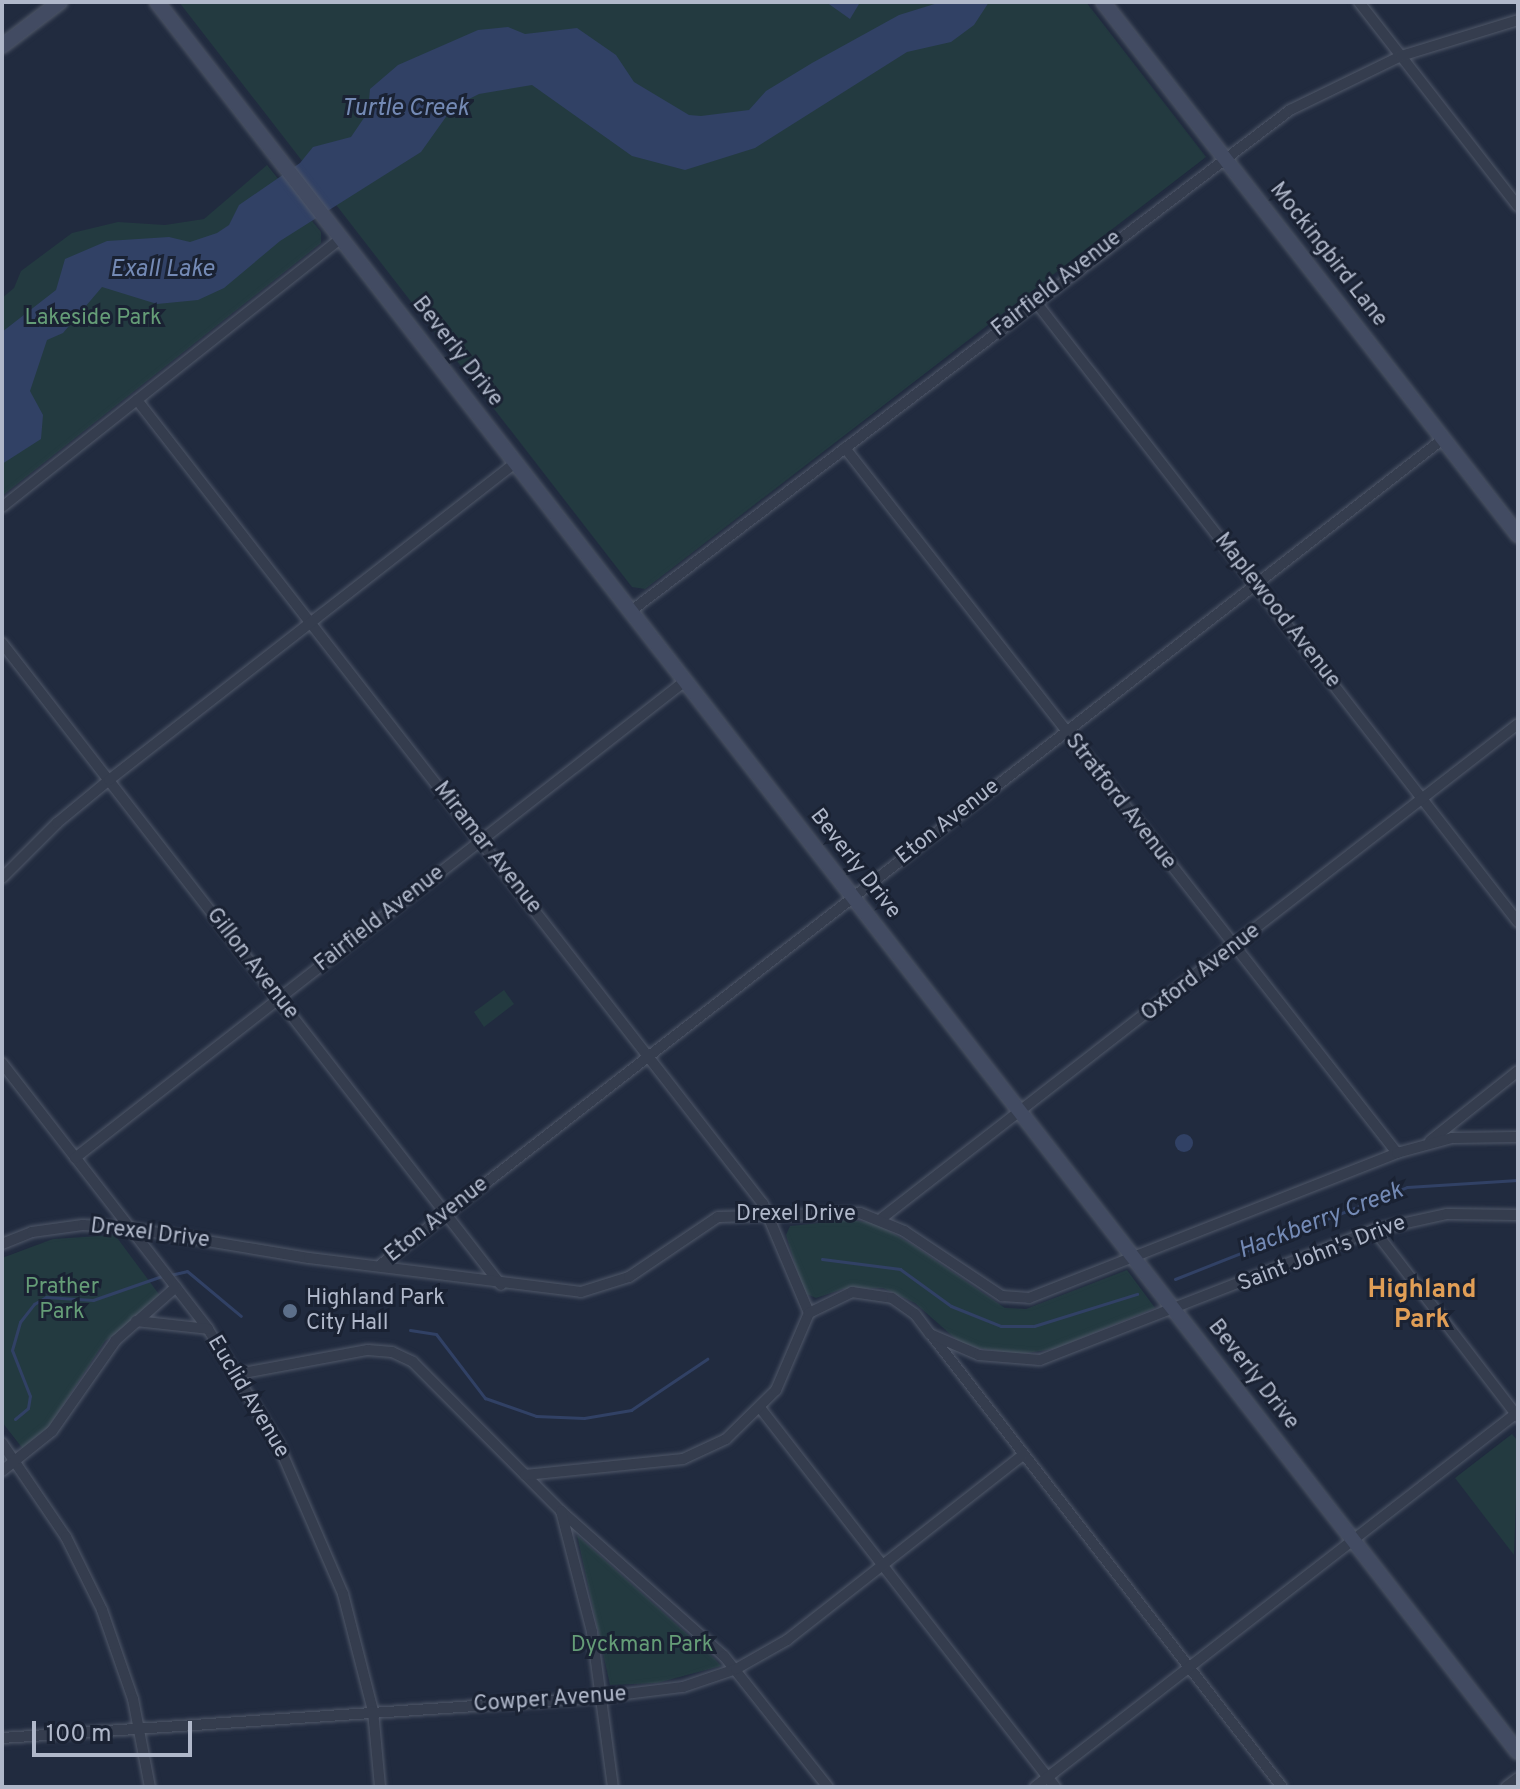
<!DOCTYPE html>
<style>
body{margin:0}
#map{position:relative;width:1520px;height:1789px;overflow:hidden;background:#212b3f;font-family:Overpass,sans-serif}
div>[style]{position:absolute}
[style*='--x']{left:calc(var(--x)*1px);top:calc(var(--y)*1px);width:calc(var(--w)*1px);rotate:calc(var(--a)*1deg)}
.green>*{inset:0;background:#233a40}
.water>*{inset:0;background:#314165}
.round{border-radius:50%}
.stream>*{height:3px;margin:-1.5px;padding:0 1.5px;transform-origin:1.5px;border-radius:1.5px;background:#314165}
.roads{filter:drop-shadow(0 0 2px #505869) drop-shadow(0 0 2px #505869)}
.street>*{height:10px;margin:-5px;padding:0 5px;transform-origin:5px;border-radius:5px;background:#353d4e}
.secondary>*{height:14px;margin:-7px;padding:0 7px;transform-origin:7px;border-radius:7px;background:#424b62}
.dots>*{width:22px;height:22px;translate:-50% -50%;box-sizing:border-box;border:4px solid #1a2233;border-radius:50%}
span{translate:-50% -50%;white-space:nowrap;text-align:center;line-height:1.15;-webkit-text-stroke:6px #1a2233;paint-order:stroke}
.street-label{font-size:22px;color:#b0b8ca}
.park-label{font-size:22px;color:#659d77}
.poi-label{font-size:22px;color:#b0b8ca}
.left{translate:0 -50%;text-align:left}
.water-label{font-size:24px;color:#748ab5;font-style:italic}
.quarter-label{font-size:26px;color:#e09e56;font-weight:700}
.frame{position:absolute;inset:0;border:4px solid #b0b8ca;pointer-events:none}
.scale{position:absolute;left:32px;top:1721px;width:160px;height:36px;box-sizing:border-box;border:4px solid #b0b8ca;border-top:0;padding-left:10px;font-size:24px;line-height:28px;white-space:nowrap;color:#b0b8ca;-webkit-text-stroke:6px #1a2233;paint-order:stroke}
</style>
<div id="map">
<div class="green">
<i style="clip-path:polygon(179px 2px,1086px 2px,1206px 157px,645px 589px,632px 587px)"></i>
<i style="clip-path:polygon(267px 165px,321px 232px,321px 243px,2px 496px,2px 298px,14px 288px,21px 271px,72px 233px,118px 222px,165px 225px,204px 219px)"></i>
<i style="clip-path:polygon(504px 990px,514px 1004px,484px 1027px,474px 1012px)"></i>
<i style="clip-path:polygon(849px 1220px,875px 1223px,913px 1245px,1005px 1308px,1026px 1309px,1127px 1270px,1155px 1308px,1054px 1349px,1020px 1354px,977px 1348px,958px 1341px,915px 1303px,883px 1288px,843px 1289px,816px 1298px,804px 1293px,786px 1235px,790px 1226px)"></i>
<i style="clip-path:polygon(115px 1235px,164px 1301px,105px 1341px,48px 1428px,23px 1449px,2px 1422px,2px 1258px,53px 1239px)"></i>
<i style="clip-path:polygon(1512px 1434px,1518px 1441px,1514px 1555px,1455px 1478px)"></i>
<i style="clip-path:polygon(577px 1535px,715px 1659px,721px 1666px,657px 1683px,610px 1685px)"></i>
</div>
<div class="water">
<i style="clip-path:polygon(826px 2px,857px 2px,859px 4px,850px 19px)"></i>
<i style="clip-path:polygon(941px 2px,989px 2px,974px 25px,951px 42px,907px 52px,755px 148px,685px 170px,632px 156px,532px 85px,479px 94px,453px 107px,421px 152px,280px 241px,224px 288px,198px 300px,157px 304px,102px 287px,63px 333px,47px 340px,30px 391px,43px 415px,41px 439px,2px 464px,2px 332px,56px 290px,65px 259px,107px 241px,169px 237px,190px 242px,217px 233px,229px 225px,239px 205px,300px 163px,313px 147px,351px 137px,368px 112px,370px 89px,398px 65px,478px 30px,508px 27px,525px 34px,577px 28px,616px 55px,634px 82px,689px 115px,701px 116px,749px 110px,766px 91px,812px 63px,899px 15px)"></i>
<i class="round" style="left:1175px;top:1134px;width:18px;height:18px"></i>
</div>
<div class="stream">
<i style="--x:822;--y:1259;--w:79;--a:7.3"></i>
<i style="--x:900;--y:1269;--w:63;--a:36"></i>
<i style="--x:951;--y:1306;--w:54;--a:21.8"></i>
<i style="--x:1001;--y:1326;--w:33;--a:0"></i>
<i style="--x:1034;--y:1326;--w:108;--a:-17.3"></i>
<i style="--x:170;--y:1275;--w:17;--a:-13"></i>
<i style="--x:187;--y:1271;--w:70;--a:39.8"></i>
<i style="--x:1175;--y:1279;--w:250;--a:-21.6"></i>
<i style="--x:1407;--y:1187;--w:111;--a:-3.6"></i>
<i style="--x:410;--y:1330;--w:26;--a:9"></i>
<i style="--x:436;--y:1334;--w:81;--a:52.6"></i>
<i style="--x:485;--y:1398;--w:54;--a:19.4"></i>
<i style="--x:536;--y:1416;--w:48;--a:2.4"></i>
<i style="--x:584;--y:1418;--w:48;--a:-9.7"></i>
<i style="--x:631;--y:1410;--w:92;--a:-33.9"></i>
<i style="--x:15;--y:1419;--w:17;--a:-40"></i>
<i style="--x:28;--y:1408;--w:12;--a:-81"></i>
<i style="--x:30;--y:1396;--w:49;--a:-111.4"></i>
<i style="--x:12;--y:1350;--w:29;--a:-74"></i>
<i style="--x:20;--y:1322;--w:23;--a:-52"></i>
<i style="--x:34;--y:1304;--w:14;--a:-30"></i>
<i style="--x:46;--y:1297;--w:47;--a:3.7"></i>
<i style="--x:93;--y:1300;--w:73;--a:-19.2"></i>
</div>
<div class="roads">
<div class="street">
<i style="--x:1359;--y:2;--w:259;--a:52.1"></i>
<i style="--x:1035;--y:301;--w:787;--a:52.13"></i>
<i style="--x:137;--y:400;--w:1019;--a:52.1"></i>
<i style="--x:763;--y:1204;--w:118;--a:67.1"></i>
<i style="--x:845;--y:448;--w:895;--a:51.94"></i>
<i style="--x:2;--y:507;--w:433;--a:-38.4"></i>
<i style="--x:631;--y:611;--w:828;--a:-37.24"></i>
<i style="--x:1290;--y:110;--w:123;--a:-25.9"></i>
<i style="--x:1401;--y:56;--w:122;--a:-17.1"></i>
<i style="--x:2;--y:643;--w:813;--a:52.14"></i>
<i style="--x:2;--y:878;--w:78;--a:-45"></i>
<i style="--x:57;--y:823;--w:67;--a:-39.6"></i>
<i style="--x:109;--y:780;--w:515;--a:-37.98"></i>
<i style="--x:2;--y:1063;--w:336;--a:52.2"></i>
<i style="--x:208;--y:1329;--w:137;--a:58.7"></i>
<i style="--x:279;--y:1446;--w:161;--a:66.6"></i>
<i style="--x:343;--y:1594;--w:121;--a:75.6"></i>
<i style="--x:373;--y:1711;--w:76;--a:84.7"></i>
<i style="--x:1430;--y:1141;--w:112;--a:-38.5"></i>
<i style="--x:75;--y:1158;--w:774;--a:-38.02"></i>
<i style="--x:882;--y:1218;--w:805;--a:-37.84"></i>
<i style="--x:1374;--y:1230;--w:236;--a:52.4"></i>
<i style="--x:2;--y:1244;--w:32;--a:-22"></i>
<i style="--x:32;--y:1232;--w:51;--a:-7.8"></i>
<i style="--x:83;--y:1225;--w:46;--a:3.7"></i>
<i style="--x:129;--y:1228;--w:182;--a:9.5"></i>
<i style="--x:309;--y:1258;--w:274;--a:7.1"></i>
<i style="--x:581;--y:1292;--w:50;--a:-17.4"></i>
<i style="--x:629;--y:1277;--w:107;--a:-34"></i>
<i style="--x:718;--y:1217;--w:142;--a:-1.6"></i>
<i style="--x:860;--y:1213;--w:48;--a:22.2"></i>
<i style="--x:904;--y:1231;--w:118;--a:33.6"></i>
<i style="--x:1002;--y:1296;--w:27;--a:4"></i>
<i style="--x:1029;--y:1298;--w:396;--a:-21.5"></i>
<i style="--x:1397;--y:1153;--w:57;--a:-15.3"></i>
<i style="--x:1452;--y:1138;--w:66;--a:-0.9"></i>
<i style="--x:379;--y:1266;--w:1348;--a:-37.86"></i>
<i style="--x:136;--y:1321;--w:72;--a:6.3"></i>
<i style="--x:933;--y:1337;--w:569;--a:52.2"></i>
<i style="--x:238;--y:1374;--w:132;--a:-10.5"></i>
<i style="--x:368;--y:1350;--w:24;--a:5"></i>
<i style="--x:392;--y:1352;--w:23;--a:25"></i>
<i style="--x:413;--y:1362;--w:210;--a:45.2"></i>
<i style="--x:561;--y:1511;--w:218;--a:41.7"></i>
<i style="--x:724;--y:1656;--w:167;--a:51.6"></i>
<i style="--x:761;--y:1409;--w:479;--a:52.1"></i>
<i style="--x:2;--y:1443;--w:114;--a:55.8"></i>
<i style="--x:66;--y:1537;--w:81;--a:63.7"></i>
<i style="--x:102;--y:1610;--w:94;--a:70.8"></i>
<i style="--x:133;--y:1699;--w:90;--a:79.1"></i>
<i style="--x:2;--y:1471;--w:64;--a:-38.7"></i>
<i style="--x:52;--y:1431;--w:111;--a:-54.9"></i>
<i style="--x:116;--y:1340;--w:80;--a:-41.5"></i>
<i style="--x:525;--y:1475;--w:159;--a:-5.8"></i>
<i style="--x:683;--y:1459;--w:47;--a:-24.9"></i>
<i style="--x:726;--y:1439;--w:70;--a:-44.4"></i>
<i style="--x:776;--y:1390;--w:84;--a:-66.8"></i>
<i style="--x:809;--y:1313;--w:48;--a:-26"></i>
<i style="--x:852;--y:1292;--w:40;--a:8.5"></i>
<i style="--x:892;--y:1298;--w:28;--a:35"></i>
<i style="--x:915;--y:1314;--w:25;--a:53"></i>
<i style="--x:930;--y:1334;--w:53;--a:23.2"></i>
<i style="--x:979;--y:1355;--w:61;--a:4.7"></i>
<i style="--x:1040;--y:1360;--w:358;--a:-21.3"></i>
<i style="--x:1374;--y:1230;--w:75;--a:-12.4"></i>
<i style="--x:1447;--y:1214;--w:71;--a:0.8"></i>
<i style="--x:561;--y:1511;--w:125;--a:75.6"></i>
<i style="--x:592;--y:1632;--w:156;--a:82.3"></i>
<i style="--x:2;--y:1738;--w:592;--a:-3.87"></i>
<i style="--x:593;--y:1698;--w:91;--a:-7"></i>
<i style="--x:683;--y:1687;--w:56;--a:-18.8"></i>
<i style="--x:736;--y:1669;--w:59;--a:-29.6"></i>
<i style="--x:787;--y:1640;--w:300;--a:-38.1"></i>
<i style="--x:1035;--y:1787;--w:611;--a:-37.83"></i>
<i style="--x:1506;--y:1787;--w:15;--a:-37"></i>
</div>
<div class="secondary">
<i style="--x:157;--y:2;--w:2217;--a:52.13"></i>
<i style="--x:1103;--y:2;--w:676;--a:52.1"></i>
<i style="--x:2;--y:46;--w:73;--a:-37.2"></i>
</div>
</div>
<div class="dots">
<i style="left:290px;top:1311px;background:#5c6f8a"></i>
</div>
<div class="street-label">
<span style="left:1328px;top:255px;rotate:52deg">Mockingbird Lane</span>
<span style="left:1057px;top:284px;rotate:-38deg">Fairfield Avenue</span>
<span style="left:457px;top:352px;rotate:52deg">Beverly Drive</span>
<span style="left:1277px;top:611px;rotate:52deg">Maplewood Avenue</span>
<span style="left:1120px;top:802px;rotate:52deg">Stratford Avenue</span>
<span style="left:948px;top:822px;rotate:-38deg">Eton Avenue</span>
<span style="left:487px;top:848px;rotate:52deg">Miramar Avenue</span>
<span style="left:855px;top:864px;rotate:52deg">Beverly Drive</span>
<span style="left:380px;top:919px;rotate:-38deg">Fairfield Avenue</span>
<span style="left:252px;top:964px;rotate:52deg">Gillon Avenue</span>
<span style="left:1201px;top:973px;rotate:-38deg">Oxford Avenue</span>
<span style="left:796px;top:1215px">Drexel Drive</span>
<span style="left:437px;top:1220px;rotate:-38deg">Eton Avenue</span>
<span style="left:150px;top:1234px;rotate:7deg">Drexel Drive</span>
<span style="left:1322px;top:1254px;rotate:-21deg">Saint John's Drive</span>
<span style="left:1253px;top:1375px;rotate:52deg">Beverly Drive</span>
<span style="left:248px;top:1397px;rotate:59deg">Euclid Avenue</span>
<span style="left:550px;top:1700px;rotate:-4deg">Cowper Avenue</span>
</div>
<div class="park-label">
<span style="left:93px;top:319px">Lakeside Park</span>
<span style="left:62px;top:1300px">Prather<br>Park</span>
<span style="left:642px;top:1646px">Dyckman Park</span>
</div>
<div class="poi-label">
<span class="left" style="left:306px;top:1311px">Highland Park<br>City Hall</span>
</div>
<div class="water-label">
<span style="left:405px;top:110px">Turtle Creek</span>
<span style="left:162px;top:271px">Exall Lake</span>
<span style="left:1321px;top:1222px;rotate:-21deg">Hackberry Creek</span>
</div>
<div class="quarter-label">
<span style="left:1422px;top:1306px">Highland<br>Park</span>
</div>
<div class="frame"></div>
<div class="scale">100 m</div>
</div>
